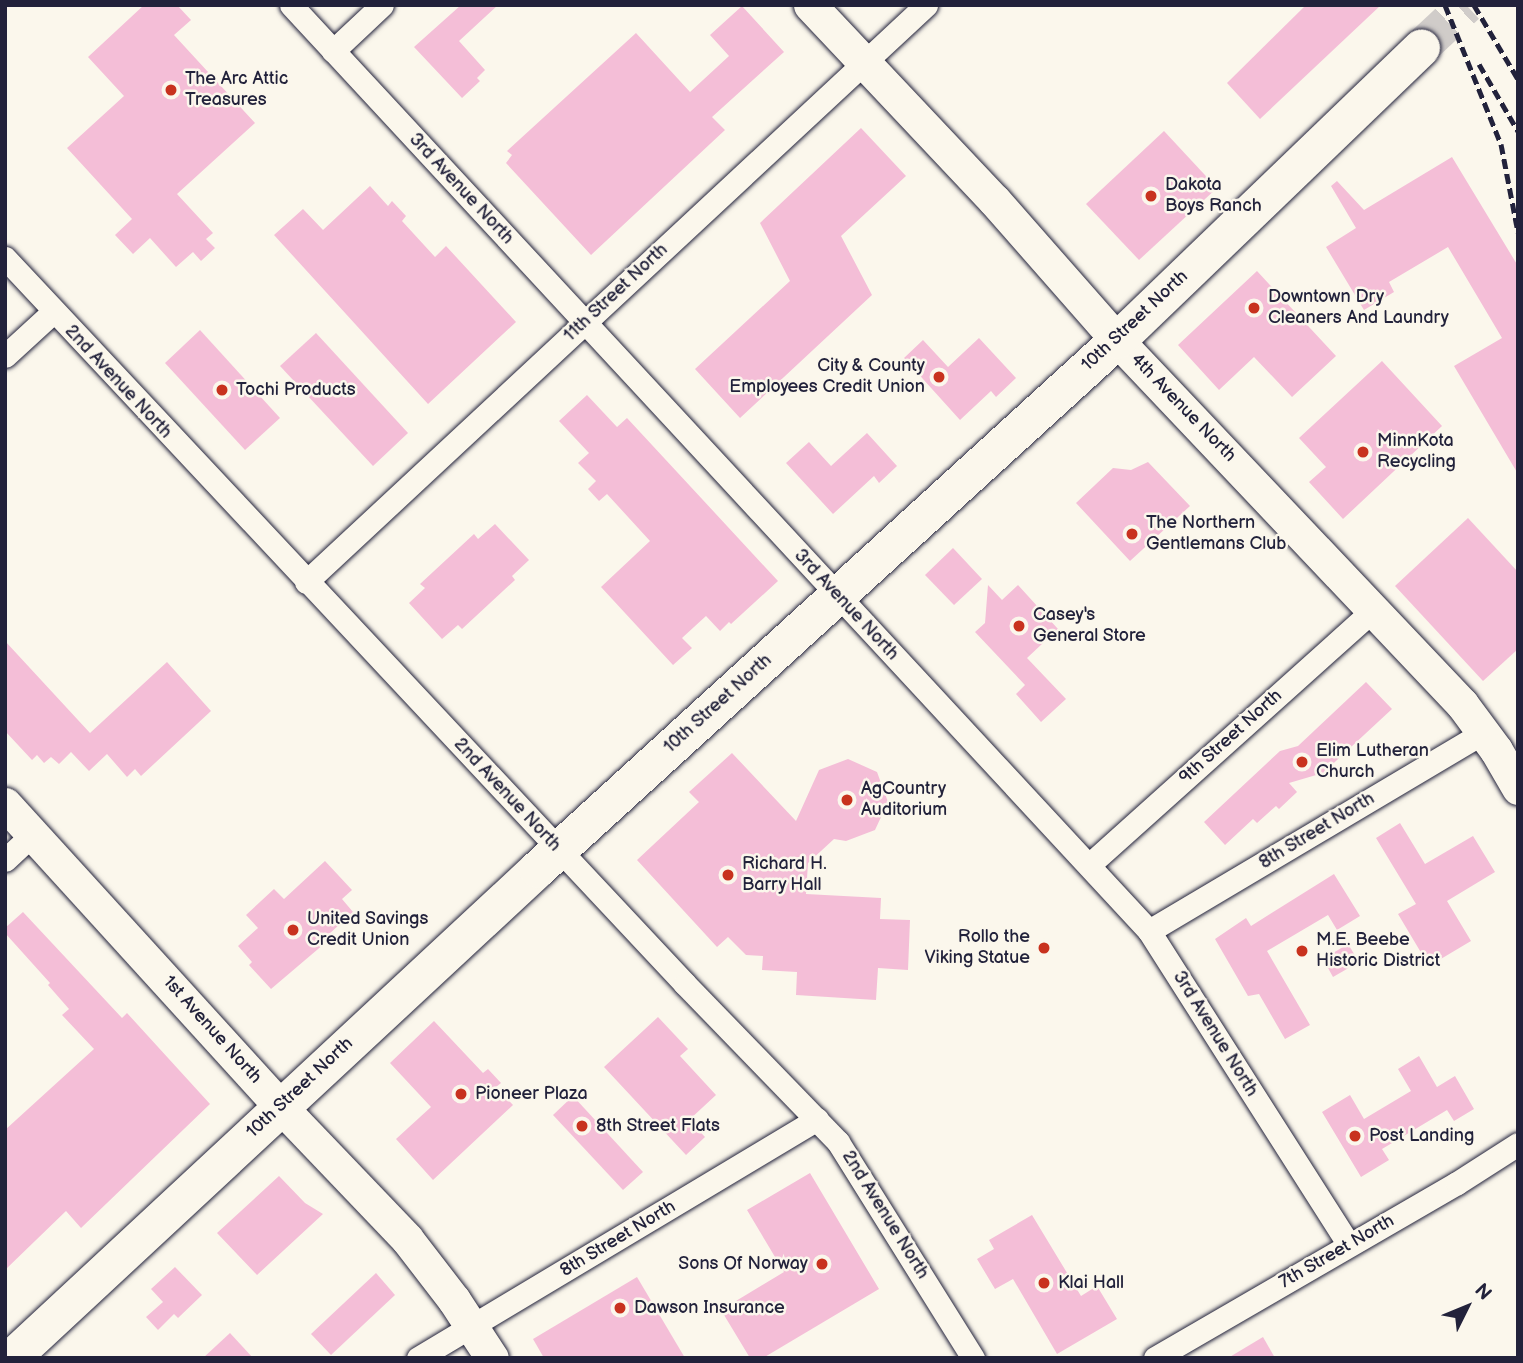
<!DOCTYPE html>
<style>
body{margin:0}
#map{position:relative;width:1523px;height:1363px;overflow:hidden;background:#fbf7ec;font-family:"Balsamiq Sans",sans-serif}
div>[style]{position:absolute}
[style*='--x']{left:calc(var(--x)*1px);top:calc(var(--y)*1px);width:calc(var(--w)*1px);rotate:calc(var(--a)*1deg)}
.building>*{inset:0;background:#f4bed7}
.primary-tunnel>*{height:37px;margin-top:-18.5px;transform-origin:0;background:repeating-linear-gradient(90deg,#d0ccc9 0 37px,transparent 0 55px)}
.roads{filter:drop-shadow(0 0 2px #22223b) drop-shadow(0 0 2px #22223b)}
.street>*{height:23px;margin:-11.5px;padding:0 11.5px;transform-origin:11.5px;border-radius:11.5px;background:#fbf7ec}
.secondary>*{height:33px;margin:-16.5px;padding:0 16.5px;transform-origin:16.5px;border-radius:16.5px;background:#fbf7ec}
.primary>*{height:37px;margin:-18.5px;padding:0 18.5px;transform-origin:18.5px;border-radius:18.5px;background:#fbf7ec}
.rail>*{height:5px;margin-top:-2.5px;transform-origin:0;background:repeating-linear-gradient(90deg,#22223b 0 10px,transparent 0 15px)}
.dots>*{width:19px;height:19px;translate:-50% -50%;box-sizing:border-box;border:4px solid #fbf7ec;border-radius:50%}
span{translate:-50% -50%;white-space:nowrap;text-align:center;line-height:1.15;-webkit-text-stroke:5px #fbf7ec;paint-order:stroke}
.poi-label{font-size:18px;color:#22223b}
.left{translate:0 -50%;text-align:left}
.right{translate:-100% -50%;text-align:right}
.street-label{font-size:18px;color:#22223b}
.frame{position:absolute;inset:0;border:7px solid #22223b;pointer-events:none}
.north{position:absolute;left:1432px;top:1272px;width:70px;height:70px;-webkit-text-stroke:5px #fbf7ec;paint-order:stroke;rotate:47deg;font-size:19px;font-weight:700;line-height:28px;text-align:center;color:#22223b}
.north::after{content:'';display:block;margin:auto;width:24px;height:32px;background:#22223b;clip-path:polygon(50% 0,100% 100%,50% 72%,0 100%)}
</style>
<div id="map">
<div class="building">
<i style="clip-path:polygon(144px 5px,177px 5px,191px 20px,174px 35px,255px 123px,177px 194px,213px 233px,206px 239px,215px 248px,201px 261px,193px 252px,176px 267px,150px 238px,133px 254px,115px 235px,132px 219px,67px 148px,124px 96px,88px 57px)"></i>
<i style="clip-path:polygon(461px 5px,498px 5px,459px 41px,485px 70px,477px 78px,480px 81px,462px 98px,414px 47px)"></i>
<i style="clip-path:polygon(1306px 5px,1381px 5px,1260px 119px,1227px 83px)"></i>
<i style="clip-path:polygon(742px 6px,784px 52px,712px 117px,725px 130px,591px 255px,506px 163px,512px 155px,507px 151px,636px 33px,690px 92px,729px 56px,710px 35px)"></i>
<i style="clip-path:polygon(861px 128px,906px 176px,841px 236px,872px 295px,740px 418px,695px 369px,790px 281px,760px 223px)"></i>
<i style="clip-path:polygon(1164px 131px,1217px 188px,1139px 260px,1086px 204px)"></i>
<i style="clip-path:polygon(1452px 157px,1518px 266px,1518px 474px,1454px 366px,1502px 338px,1448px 247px,1389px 282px,1394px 292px,1364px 310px,1326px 247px,1356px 228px,1331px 186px,1337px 181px,1364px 210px)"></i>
<i style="clip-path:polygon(370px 186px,388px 206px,392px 201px,406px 216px,402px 221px,435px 257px,446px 246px,516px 322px,428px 404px,274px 235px,303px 209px,323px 230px)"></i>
<i style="clip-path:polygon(1257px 271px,1336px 356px,1292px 397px,1254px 357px,1219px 390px,1178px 345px)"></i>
<i style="clip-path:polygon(200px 330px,280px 418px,245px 450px,165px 363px)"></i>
<i style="clip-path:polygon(316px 333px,408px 433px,373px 466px,280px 366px)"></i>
<i style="clip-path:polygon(979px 338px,1016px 378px,996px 397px,991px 391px,960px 420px,904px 358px,923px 340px,948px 367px)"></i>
<i style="clip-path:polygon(1382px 361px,1442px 426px,1343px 519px,1309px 482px,1326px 467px,1299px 438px)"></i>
<i style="clip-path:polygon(587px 395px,617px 427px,627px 418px,778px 581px,731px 624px,729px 622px,720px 631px,706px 616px,682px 638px,692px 648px,673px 665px,601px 587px,650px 541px,607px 494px,599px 501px,588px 489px,596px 481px,578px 463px,589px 453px,559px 421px)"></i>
<i style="clip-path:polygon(867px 433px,897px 466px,879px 483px,874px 476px,833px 514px,786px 463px,809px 442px,831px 466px)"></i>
<i style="clip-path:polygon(1148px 462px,1190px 506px,1130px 561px,1076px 503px,1113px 468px,1131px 470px)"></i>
<i style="clip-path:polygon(1468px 518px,1518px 572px,1518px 649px,1483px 681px,1395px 586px)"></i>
<i style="clip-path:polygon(495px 524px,529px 560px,512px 576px,515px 580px,462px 629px,458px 625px,442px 639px,409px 603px,425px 588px,420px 584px,474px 534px,478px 539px)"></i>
<i style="clip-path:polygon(953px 548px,982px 579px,954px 605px,925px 575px)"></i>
<i style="clip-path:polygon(988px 585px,1002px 600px,1018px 585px,1058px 629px,1027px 658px,1066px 699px,1041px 722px,1016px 694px,1025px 685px,975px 632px,985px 623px)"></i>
<i style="clip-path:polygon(5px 641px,90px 733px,167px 662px,211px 711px,141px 776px,135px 769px,127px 777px,107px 754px,89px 771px,71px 752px,59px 764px,51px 757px,44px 763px,37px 755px,32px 760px,5px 731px)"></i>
<i style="clip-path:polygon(1366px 682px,1392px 709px,1323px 773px,1289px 783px,1297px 792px,1279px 809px,1276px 806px,1257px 823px,1253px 819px,1225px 845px,1204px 822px,1280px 751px,1298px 746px)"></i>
<i style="clip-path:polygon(732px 753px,796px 821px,819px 770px,848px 759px,877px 772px,888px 802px,875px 830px,846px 841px,834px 839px,808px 863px,806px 894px,881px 898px,880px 919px,910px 920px,908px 970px,878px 968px,876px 1000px,796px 995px,797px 972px,762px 970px,763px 956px,746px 955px,728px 937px,717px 947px,637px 860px,699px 802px,689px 792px)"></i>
<i style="clip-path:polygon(1400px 823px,1425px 864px,1473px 836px,1495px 872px,1447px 901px,1471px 941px,1429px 966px,1398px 914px,1416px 904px,1376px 838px)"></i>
<i style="clip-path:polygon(325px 861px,352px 890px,342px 899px,353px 912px,328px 935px,331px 938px,271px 989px,249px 965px,252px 962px,238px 946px,258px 928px,246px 915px,274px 889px,284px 899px)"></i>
<i style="clip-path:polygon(1334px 874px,1360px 916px,1337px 930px,1328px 915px,1267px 951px,1310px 1025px,1285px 1039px,1259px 994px,1248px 996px,1215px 939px,1246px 918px,1251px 926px)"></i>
<i style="clip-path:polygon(23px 912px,122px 1018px,127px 1013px,210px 1104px,81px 1228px,66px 1211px,5px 1270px,5px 1130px,94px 1049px,62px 1015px,69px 1009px,48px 985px,50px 983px,5px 933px,5px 928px)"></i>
<i style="clip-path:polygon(1348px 944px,1359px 962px,1333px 977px,1323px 959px)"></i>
<i style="clip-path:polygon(658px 1017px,688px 1049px,680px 1056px,716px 1095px,689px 1120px,705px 1137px,686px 1155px,604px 1067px)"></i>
<i style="clip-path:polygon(434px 1021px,483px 1073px,488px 1069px,501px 1083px,496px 1087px,513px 1105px,433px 1180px,396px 1139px,431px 1107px,390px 1063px)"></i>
<i style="clip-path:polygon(1419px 1056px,1437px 1087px,1455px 1076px,1474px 1109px,1454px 1121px,1447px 1110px,1382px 1149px,1389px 1160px,1361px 1177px,1322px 1112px,1350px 1095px,1364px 1119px,1411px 1091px,1398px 1069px)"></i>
<i style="clip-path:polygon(573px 1096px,643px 1172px,623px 1190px,553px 1115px)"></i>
<i style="clip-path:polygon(810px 1173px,879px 1289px,763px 1358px,750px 1358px,721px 1310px,784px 1272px,747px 1210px)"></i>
<i style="clip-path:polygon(279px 1176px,305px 1203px,323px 1214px,257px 1275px,217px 1233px)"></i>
<i style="clip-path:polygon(1032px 1215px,1081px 1296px,1097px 1286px,1117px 1319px,1057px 1354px,1013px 1279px,995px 1289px,977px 1259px,994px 1249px,989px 1240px)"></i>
<i style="clip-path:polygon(175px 1267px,202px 1295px,178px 1318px,174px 1314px,158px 1330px,146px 1317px,163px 1302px,151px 1289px)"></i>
<i style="clip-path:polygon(376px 1273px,395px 1295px,331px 1355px,311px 1334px)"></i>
<i style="clip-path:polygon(637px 1277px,685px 1358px,544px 1358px,533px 1339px)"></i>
<i style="clip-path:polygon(230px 1333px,253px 1358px,203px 1358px)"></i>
<i style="clip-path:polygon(1263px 1337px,1275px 1358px,1228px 1358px)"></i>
</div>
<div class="primary-tunnel">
<i style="--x:1421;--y:47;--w:62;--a:-43"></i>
</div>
<div class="roads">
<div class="street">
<i style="--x:291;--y:5;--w:1262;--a:47.18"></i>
<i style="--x:1149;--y:931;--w:372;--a:57.5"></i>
<i style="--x:333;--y:51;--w:67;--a:-43.2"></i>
<i style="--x:5;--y:258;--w:995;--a:46.87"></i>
<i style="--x:685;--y:984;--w:220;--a:45.9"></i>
<i style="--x:838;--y:1142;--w:255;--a:58"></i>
<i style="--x:5;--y:356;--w:65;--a:-42.5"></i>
<i style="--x:306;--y:582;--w:847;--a:-42.94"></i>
<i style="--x:5;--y:860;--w:38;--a:-43"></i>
<i style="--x:1089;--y:865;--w:382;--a:-41.9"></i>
<i style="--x:1149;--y:931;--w:390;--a:-30.7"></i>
<i style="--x:418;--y:1358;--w:465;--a:-30.9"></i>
<i style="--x:1155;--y:1358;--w:349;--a:-30.1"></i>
<i style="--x:1457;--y:1183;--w:72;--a:-32.6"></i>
</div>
<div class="secondary">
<i style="--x:810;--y:5;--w:268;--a:46.7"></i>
<i style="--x:994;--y:200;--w:186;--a:48.7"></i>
<i style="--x:1117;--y:340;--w:502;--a:46.54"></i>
<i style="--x:1462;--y:704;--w:57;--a:53.5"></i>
<i style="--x:1496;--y:750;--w:44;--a:59.9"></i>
<i style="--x:5;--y:804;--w:410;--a:47.7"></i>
<i style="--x:281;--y:1107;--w:182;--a:46.3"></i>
<i style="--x:407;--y:1239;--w:77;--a:52.4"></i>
<i style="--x:454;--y:1300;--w:69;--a:56.8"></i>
</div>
<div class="primary">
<i style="--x:11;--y:1358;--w:718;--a:-42.91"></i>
<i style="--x:537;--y:869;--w:785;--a:-42.37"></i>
<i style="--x:1117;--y:340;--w:422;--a:-43.9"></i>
</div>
</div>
<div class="rail">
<i style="--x:1445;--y:5;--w:150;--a:68.1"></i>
<i style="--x:1501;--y:144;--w:90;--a:79.1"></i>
<i style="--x:1474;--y:5;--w:86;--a:59.3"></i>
<i style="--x:1479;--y:64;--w:78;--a:59.8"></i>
</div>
<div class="dots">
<i style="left:171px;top:90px;background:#c8321e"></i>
<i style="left:1151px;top:196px;background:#c8321e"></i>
<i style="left:1254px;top:308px;background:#c8321e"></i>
<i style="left:939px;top:377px;background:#c8321e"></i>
<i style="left:222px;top:390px;background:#c8321e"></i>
<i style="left:1363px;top:452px;background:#c8321e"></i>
<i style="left:1132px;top:534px;background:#c8321e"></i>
<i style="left:1019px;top:626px;background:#c8321e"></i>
<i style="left:1302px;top:762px;background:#c8321e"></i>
<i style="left:847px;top:800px;background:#c8321e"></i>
<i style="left:728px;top:875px;background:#c8321e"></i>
<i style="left:293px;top:930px;background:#c8321e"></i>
<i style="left:1044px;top:948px;background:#c8321e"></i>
<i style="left:1302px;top:951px;background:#c8321e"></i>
<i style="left:461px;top:1094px;background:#c8321e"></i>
<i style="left:582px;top:1126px;background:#c8321e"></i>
<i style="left:1355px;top:1136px;background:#c8321e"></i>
<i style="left:822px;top:1264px;background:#c8321e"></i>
<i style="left:1044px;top:1283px;background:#c8321e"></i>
<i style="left:620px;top:1308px;background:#c8321e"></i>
</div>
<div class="poi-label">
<span class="left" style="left:185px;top:90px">The Arc Attic<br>Treasures</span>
<span class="left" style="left:1165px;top:196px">Dakota<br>Boys Ranch</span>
<span class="left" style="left:1268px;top:308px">Downtown Dry<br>Cleaners And Laundry</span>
<span class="right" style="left:925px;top:377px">City &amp; County<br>Employees Credit Union</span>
<span class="left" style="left:236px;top:390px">Tochi Products</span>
<span class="left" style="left:1377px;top:452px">MinnKota<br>Recycling</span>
<span class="left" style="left:1146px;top:534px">The Northern<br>Gentlemans Club</span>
<span class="left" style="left:1033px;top:626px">Casey's<br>General Store</span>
<span class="left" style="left:1316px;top:762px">Elim Lutheran<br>Church</span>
<span class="left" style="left:861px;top:800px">AgCountry<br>Auditorium</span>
<span class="left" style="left:742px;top:875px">Richard H.<br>Barry Hall</span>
<span class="left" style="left:307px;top:930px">United Savings<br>Credit Union</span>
<span class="right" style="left:1030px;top:948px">Rollo the<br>Viking Statue</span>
<span class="left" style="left:1316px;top:951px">M.E. Beebe<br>Historic District</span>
<span class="left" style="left:475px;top:1094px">Pioneer Plaza</span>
<span class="left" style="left:596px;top:1126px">8th Street Flats</span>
<span class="left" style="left:1369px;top:1136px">Post Landing</span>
<span class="right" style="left:808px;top:1264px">Sons Of Norway</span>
<span class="left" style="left:1058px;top:1283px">Klai Hall</span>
<span class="left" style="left:634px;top:1308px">Dawson Insurance</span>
</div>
<div class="street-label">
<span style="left:461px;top:189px;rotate:47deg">3rd Avenue North</span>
<span style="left:616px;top:293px;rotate:-43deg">11th Street North</span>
<span style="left:1135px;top:321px;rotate:-43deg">10th Street North</span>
<span style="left:118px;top:382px;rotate:47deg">2nd Avenue North</span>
<span style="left:1183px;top:408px;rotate:46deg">4th Avenue North</span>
<span style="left:846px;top:605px;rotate:47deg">3rd Avenue North</span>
<span style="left:718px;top:704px;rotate:-42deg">10th Street North</span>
<span style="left:1231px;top:737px;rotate:-42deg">9th Street North</span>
<span style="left:507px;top:795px;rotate:47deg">2nd Avenue North</span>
<span style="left:1317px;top:831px;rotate:-31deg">8th Street North</span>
<span style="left:212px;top:1030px;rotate:48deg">1st Avenue North</span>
<span style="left:1215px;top:1034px;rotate:58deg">3rd Avenue North</span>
<span style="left:300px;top:1088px;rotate:-43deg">10th Street North</span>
<span style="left:885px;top:1215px;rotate:58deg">2nd Avenue North</span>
<span style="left:618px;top:1239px;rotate:-31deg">8th Street North</span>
<span style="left:1337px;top:1252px;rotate:-30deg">7th Street North</span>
</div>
<div class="frame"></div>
<div class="north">N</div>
</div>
